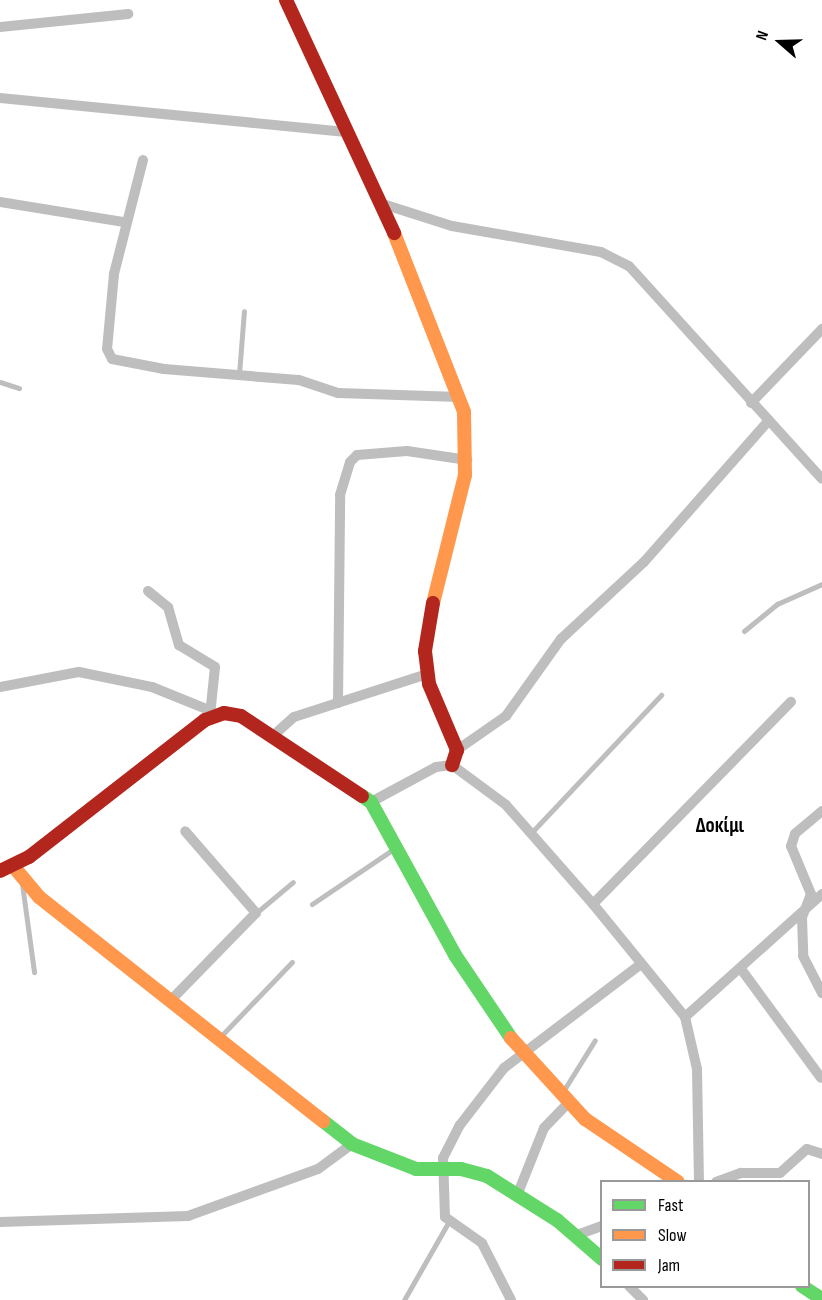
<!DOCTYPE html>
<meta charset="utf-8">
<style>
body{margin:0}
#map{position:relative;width:822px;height:1300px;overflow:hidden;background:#fff;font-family:"Sofia Sans Condensed",sans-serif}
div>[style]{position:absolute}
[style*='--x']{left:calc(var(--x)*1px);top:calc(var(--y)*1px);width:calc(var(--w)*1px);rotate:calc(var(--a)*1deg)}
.lane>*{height:5px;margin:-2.5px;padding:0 2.5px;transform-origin:2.5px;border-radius:2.5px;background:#bebebe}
.street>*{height:10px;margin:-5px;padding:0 5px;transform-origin:5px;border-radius:5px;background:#bebebe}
.fast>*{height:14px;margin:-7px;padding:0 7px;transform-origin:7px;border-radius:7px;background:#63d668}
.slow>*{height:14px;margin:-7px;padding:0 7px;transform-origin:7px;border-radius:7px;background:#ff974d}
.jam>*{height:14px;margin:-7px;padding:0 7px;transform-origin:7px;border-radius:7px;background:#b3261e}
span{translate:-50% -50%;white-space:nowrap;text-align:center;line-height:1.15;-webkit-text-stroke:5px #fff;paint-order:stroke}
.quarter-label{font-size:21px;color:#000;font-weight:700}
.legend{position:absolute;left:600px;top:1180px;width:210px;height:108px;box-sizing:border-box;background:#fff;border:2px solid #999;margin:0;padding:8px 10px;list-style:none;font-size:18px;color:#000}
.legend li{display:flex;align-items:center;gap:12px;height:30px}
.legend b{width:30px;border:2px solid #999}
.north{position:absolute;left:750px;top:12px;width:60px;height:60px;-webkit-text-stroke:4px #fff;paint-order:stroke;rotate:290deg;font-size:16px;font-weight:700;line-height:24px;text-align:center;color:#000}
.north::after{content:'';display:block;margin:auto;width:21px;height:27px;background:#000;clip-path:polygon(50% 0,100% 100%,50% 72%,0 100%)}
</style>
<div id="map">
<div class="lane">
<i style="--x:239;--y:374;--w:63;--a:-85.5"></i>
<i style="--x:0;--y:382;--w:20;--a:18"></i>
<i style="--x:744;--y:631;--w:43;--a:-39.3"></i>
<i style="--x:777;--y:604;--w:49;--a:-24"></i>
<i style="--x:531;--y:833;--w:190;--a:-46.7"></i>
<i style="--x:22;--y:884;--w:89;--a:82.2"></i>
<i style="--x:312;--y:904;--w:100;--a:-34"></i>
<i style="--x:256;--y:913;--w:48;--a:-40"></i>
<i style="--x:220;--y:1037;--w:104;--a:-46.2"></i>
<i style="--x:562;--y:1093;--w:62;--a:-58.1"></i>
<i style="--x:404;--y:1300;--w:91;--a:-60.3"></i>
</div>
<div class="street">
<i style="--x:0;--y:27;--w:129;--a:-5.8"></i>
<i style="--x:0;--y:98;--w:350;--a:5.6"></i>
<i style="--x:143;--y:160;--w:118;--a:104.3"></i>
<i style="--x:114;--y:274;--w:75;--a:95.3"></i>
<i style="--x:107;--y:349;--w:11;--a:63"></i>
<i style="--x:112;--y:359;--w:53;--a:10.9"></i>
<i style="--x:164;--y:369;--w:135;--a:4.7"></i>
<i style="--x:299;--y:380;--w:41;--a:18.4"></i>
<i style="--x:338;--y:393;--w:121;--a:1.9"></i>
<i style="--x:0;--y:202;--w:126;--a:9.2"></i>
<i style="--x:386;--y:205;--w:69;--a:17.7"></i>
<i style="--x:452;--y:226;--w:151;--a:9.9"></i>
<i style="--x:601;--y:252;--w:31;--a:27"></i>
<i style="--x:629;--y:266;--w:287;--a:47.8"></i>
<i style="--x:751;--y:403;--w:103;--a:-46.2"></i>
<i style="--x:148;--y:591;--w:26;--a:39"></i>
<i style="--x:168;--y:607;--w:40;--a:74"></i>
<i style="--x:179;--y:645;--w:42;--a:31.4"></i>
<i style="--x:215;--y:667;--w:48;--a:95.9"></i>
<i style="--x:0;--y:687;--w:80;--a:-10.8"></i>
<i style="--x:79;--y:672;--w:75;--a:11.6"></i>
<i style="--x:152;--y:687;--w:61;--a:22"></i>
<i style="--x:338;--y:703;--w:208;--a:-89.4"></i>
<i style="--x:340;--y:495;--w:34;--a:-73"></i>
<i style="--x:350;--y:462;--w:10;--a:-45"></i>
<i style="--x:357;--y:455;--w:50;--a:-4.6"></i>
<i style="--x:407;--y:451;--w:61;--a:8.5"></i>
<i style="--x:275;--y:734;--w:25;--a:-42"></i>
<i style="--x:294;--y:717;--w:140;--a:-17.9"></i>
<i style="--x:457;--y:750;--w:60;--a:-34.8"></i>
<i style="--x:506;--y:716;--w:95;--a:-54.5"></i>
<i style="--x:561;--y:639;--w:113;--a:-42.9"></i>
<i style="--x:644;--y:562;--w:189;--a:-48.6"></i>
<i style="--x:371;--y:802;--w:74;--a:-28.3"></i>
<i style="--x:436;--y:767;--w:16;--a:-7"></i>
<i style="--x:452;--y:765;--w:67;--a:36.5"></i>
<i style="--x:506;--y:805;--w:132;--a:48.7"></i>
<i style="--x:593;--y:904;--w:146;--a:50.8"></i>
<i style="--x:685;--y:1017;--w:53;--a:77"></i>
<i style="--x:697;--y:1069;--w:113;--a:89"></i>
<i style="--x:822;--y:811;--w:35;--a:140"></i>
<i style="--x:795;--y:834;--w:13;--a:108"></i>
<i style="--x:791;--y:846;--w:52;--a:67.4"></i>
<i style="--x:811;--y:894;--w:26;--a:111"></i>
<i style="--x:802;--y:918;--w:38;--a:88"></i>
<i style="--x:803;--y:956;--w:42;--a:62.8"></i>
<i style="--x:593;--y:904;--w:283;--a:-45.6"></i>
<i style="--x:741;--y:969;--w:135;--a:53.7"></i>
<i style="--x:172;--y:999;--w:120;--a:-45.7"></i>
<i style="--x:256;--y:913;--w:108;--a:-130.9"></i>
<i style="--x:685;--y:1017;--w:184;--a:-41.9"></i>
<i style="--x:716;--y:1182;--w:27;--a:-20"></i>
<i style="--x:741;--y:1173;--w:39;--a:0"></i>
<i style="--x:780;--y:1173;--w:36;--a:-42"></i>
<i style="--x:807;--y:1149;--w:16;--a:18"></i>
<i style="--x:518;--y:1193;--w:70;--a:-68.2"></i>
<i style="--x:544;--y:1128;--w:33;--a:-46"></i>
<i style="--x:0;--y:1222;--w:188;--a:-1.8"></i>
<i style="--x:188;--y:1216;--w:138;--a:-19.9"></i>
<i style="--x:318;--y:1169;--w:42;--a:-36.3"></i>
<i style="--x:577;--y:1235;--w:27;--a:-20"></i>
<i style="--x:629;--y:1286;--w:20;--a:45"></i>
<i style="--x:511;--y:1300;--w:64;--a:-117"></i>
<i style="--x:482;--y:1243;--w:45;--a:-144.9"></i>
<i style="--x:445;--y:1217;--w:59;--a:-91.9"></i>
<i style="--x:443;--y:1158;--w:37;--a:-63"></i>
<i style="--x:460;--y:1125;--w:72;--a:-52.3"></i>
<i style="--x:504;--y:1068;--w:172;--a:-37.2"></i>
</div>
<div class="fast">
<i style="--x:362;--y:796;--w:11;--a:34"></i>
<i style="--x:371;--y:802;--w:175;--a:61.2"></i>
<i style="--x:455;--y:955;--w:100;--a:56"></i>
<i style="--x:323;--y:1121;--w:37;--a:38"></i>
<i style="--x:352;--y:1144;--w:69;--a:21.3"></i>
<i style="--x:416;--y:1169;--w:45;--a:0"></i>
<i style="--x:461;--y:1169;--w:27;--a:15"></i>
<i style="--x:487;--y:1176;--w:83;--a:32.2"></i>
<i style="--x:557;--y:1220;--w:60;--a:40.9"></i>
<i style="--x:802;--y:1286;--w:24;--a:33"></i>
</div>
<div class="slow">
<i style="--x:394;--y:233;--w:192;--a:68.6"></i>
<i style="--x:464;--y:412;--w:63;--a:89.1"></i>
<i style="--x:465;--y:475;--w:132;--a:104"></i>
<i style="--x:14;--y:867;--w:39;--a:50"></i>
<i style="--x:39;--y:897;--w:362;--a:38.3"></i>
<i style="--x:511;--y:1038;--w:110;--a:47.6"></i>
<i style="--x:585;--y:1119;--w:112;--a:34.1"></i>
</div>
<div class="jam">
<i style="--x:286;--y:0;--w:257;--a:65.1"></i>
<i style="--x:433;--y:603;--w:49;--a:99.5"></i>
<i style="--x:425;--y:651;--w:33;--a:83"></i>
<i style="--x:429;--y:684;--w:72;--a:67"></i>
<i style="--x:457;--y:750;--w:16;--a:108"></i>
<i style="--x:0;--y:871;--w:32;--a:-26"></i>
<i style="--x:29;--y:857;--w:223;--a:-37.9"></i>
<i style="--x:205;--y:720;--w:20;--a:-20"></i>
<i style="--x:224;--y:713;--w:17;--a:10"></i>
<i style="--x:241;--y:716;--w:145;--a:33.5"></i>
</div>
<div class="quarter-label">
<span style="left:720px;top:826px">Δοκίμι</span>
</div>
<ul class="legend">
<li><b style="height:8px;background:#63d668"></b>Fast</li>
<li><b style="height:8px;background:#ff974d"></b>Slow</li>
<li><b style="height:8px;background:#b3261e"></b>Jam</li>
</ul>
<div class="north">N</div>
</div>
